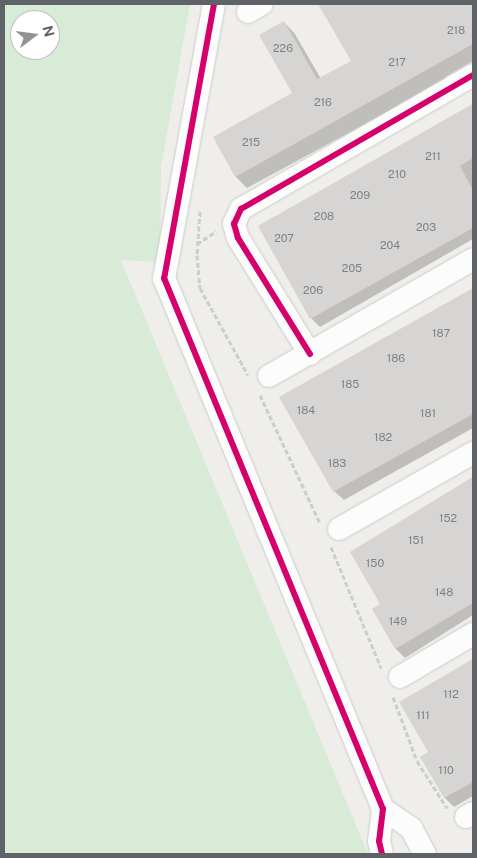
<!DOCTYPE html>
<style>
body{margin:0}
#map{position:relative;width:477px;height:858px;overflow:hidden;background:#efeeea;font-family:"Public Sans",sans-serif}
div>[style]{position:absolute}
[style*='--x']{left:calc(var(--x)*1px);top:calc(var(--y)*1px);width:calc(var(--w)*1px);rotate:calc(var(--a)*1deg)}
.green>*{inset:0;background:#d8ebd6}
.shadow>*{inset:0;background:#0003}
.building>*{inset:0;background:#d6d5d3}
.path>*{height:3px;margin-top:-1.5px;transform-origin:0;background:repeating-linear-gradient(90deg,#cacfcc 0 5px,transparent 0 7.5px)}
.roads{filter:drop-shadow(0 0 1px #cbcccc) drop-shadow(0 0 1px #cbcccc)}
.minor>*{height:22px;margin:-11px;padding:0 11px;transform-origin:11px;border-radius:11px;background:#fdfcfc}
.cycleway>*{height:6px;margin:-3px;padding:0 3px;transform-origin:3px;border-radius:3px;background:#d6006c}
span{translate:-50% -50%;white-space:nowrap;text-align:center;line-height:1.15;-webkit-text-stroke:4px #fff;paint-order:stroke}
.number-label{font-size:11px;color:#7e8184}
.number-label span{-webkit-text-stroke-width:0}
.frame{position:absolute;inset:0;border:5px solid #5f6368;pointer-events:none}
.north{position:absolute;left:10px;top:10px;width:50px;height:50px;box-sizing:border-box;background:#fff;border:1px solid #bfc1c3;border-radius:50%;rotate:75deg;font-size:14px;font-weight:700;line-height:20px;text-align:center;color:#5f6368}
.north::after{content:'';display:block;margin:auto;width:18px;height:22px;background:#919496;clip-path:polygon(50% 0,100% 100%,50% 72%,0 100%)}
</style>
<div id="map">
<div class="green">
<i style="clip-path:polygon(evenodd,4px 4px,190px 4px,161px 167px,160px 262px,121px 260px,368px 854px,4px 854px,4px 4px,20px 20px,50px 20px,50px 50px,20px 50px,20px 20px)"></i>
</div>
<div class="shadow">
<i style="clip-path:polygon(320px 4px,473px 4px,473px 61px,445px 77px,446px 80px,247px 188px,236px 177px,294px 93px,284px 22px,295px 34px,321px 79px,353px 61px)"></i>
<i style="clip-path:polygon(473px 104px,473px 239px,320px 327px,311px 318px,259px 226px)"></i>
<i style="clip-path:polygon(473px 289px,473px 428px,344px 500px,334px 491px,281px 398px)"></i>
<i style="clip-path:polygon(473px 477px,473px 615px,405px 658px,396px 649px,382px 605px,351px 552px)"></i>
<i style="clip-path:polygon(473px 659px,473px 796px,454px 807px,445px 798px,422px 757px,430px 752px,401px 702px)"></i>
</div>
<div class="building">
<i style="clip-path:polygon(318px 4px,473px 4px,473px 44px,235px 177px,213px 137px,292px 93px,259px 35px,284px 21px,317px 79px,351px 61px)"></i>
<i style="clip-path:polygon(473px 104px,473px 158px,460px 166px,473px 190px,473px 228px,310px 319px,258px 226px)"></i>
<i style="clip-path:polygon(473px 288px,473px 414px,333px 492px,279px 397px)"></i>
<i style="clip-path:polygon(473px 477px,473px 603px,395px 649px,372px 609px,380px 604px,350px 552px)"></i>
<i style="clip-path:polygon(473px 659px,473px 782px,444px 798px,420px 757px,428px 752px,399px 702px)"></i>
</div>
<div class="path">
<i style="--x:200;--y:211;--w:44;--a:93.9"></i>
<i style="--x:197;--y:255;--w:33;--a:85"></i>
<i style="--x:200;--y:288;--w:99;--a:61.1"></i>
<i style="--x:197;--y:244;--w:23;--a:-34"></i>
<i style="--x:260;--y:395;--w:141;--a:64.9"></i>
<i style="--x:331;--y:547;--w:131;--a:67.5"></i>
<i style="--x:393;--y:697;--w:68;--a:69.4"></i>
<i style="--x:417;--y:761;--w:56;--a:57.4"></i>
</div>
<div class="roads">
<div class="minor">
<i style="--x:214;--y:4;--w:279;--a:100.3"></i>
<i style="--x:164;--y:278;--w:574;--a:67.59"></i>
<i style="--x:383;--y:809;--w:32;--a:97"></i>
<i style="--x:379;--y:841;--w:13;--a:77"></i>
<i style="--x:248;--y:12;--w:16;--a:-30"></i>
<i style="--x:310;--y:354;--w:137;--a:-121.8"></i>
<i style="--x:238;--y:238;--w:15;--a:-106"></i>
<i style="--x:234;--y:224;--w:17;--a:-65"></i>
<i style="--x:241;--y:209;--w:268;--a:-30"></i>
<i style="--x:269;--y:376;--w:235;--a:-29.8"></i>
<i style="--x:339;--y:529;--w:154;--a:-29.6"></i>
<i style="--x:400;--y:677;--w:85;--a:-30.5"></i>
<i style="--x:383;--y:809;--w:34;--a:34"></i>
<i style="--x:411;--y:828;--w:30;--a:62"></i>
<i style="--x:466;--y:817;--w:8;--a:-30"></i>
</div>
</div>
<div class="cycleway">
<i style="--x:214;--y:4;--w:279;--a:100.3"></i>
<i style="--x:164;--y:278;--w:574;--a:67.59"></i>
<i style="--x:383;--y:809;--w:32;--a:97"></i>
<i style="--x:379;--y:841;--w:13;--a:77"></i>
<i style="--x:310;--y:354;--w:137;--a:-121.8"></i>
<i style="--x:238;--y:238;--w:15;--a:-106"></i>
<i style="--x:234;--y:224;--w:17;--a:-65"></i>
<i style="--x:241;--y:209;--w:268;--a:-30"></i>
</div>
<div class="number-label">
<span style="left:456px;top:30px">218</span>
<span style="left:283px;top:48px">226</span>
<span style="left:397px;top:62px">217</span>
<span style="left:323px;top:102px">216</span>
<span style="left:251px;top:142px">215</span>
<span style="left:433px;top:156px">211</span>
<span style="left:397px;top:174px">210</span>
<span style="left:360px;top:195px">209</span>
<span style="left:324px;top:216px">208</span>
<span style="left:426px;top:227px">203</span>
<span style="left:284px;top:238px">207</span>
<span style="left:390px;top:245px">204</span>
<span style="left:352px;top:268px">205</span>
<span style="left:313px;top:290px">206</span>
<span style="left:441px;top:333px">187</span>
<span style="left:396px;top:358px">186</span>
<span style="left:350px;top:384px">185</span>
<span style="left:306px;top:410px">184</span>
<span style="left:428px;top:413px">181</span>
<span style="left:383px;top:437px">182</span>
<span style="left:337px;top:463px">183</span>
<span style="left:448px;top:518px">152</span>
<span style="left:416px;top:540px">151</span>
<span style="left:375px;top:563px">150</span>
<span style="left:444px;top:592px">148</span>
<span style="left:398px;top:621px">149</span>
<span style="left:451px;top:694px">112</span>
<span style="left:423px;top:715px">111</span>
<span style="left:446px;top:770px">110</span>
</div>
<div class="frame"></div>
<div class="north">N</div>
</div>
